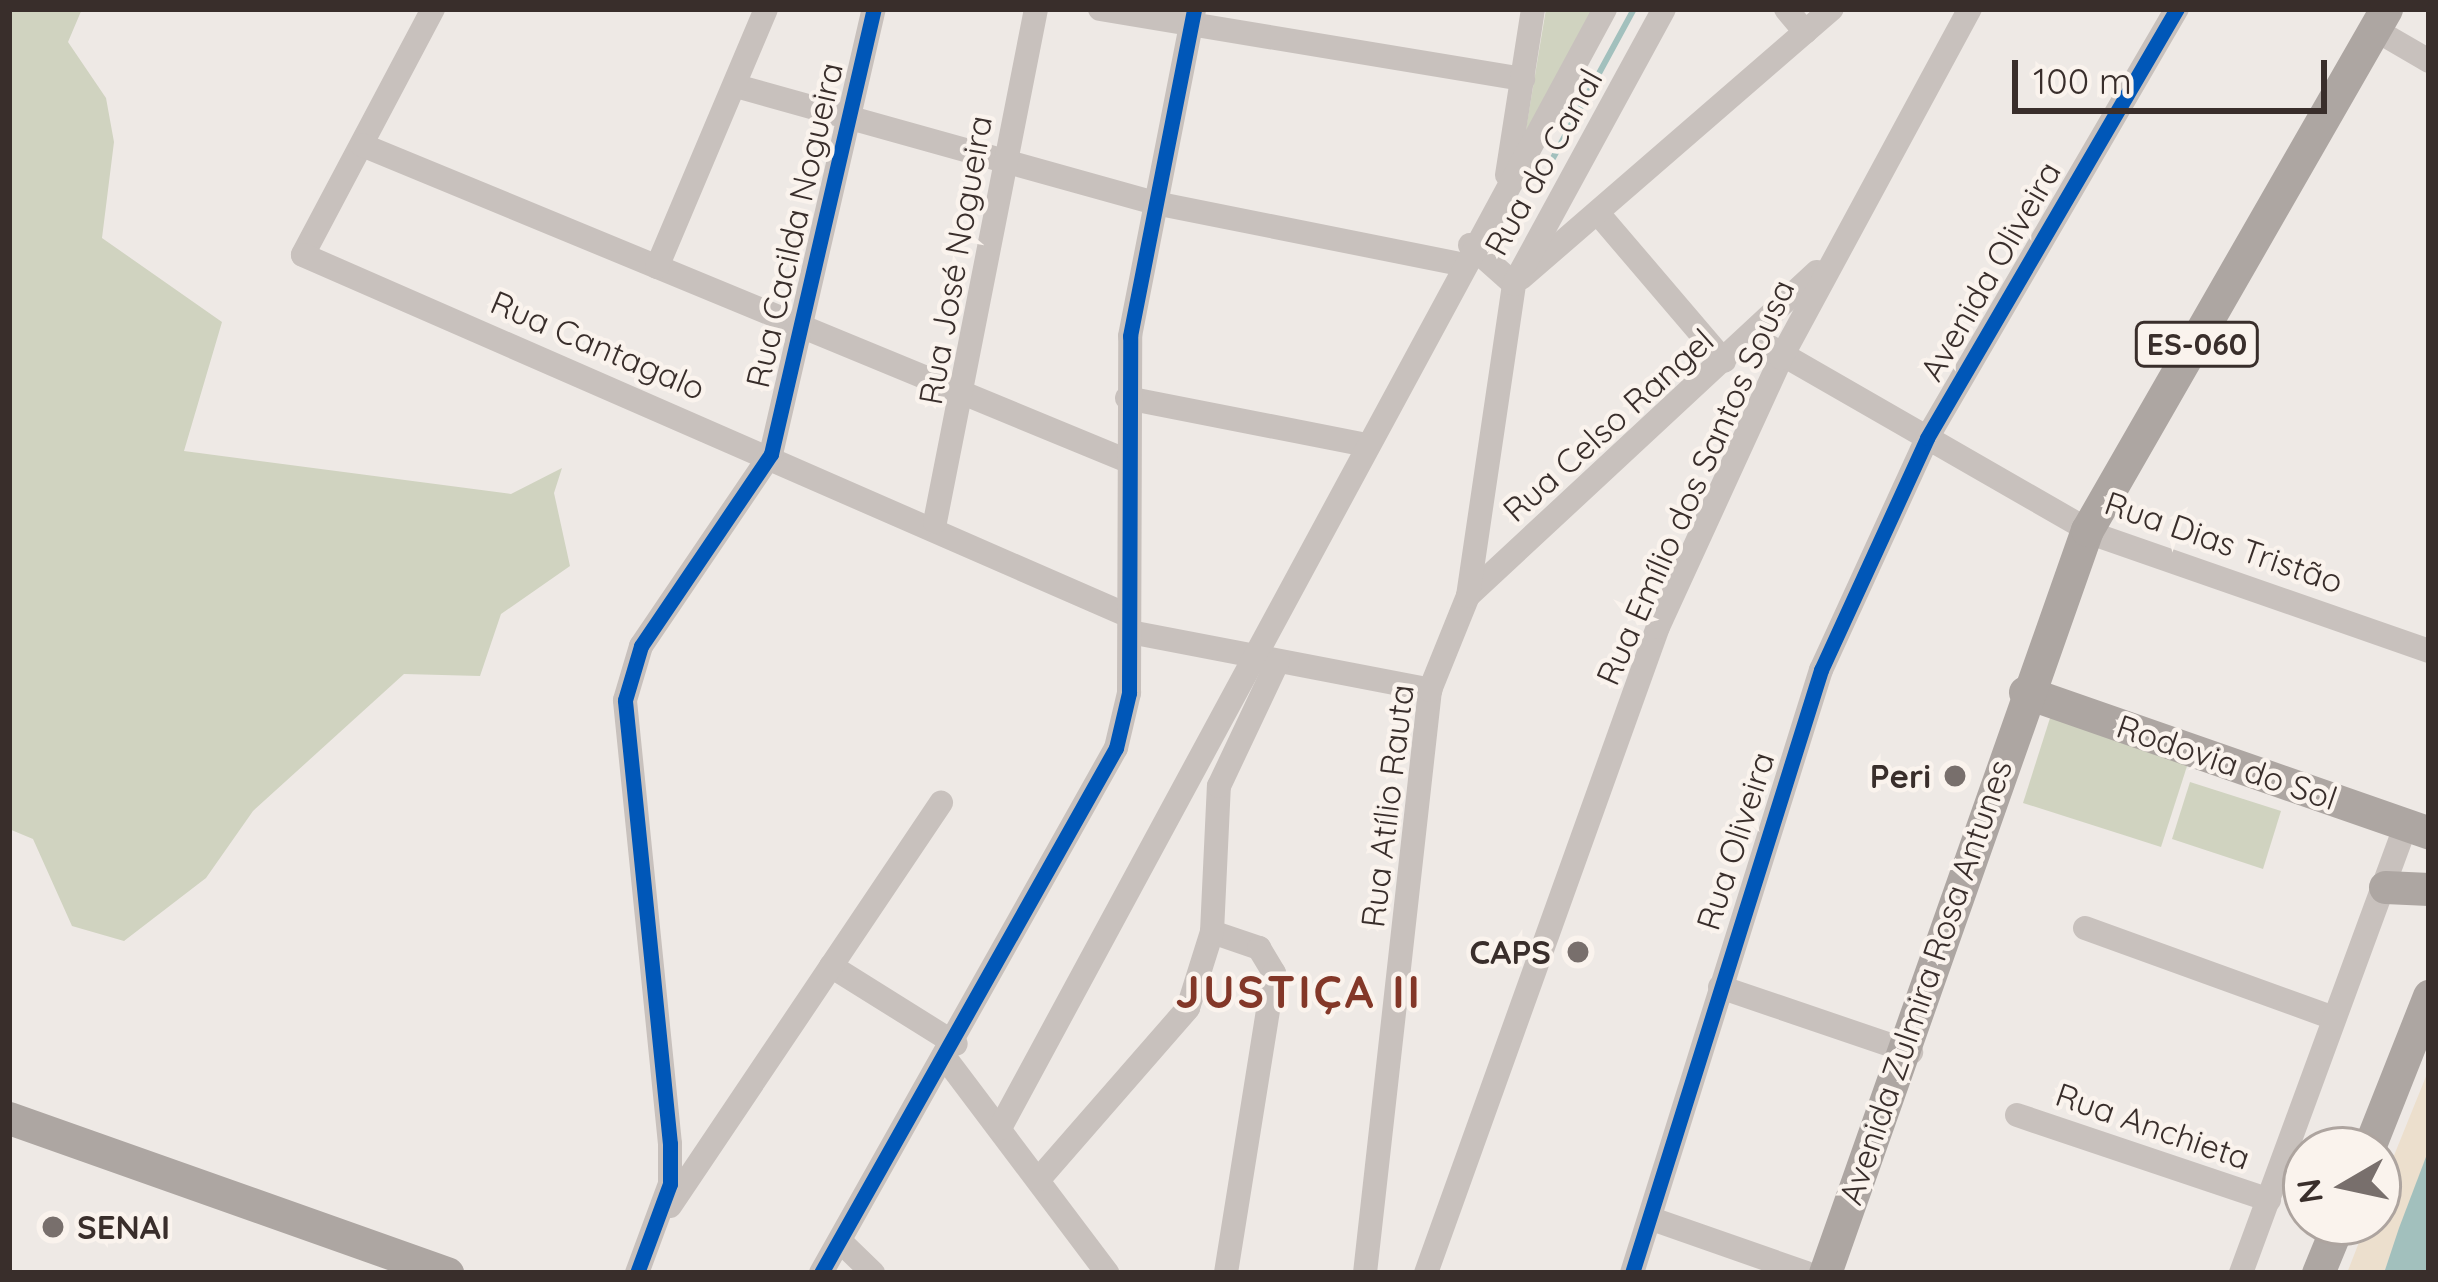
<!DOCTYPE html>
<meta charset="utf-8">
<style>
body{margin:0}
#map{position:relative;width:2438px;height:1282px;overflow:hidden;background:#eee9e5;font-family:Quicksand,sans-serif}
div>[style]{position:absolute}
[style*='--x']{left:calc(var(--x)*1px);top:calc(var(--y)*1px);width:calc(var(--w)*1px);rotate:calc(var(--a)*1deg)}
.green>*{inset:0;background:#d0d3c0}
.sand>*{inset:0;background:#ecdfcd}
.water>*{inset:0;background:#a2c0bd}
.stream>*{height:6px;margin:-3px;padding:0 3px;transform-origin:3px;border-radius:3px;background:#a2c0bd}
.minor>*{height:24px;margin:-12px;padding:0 12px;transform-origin:12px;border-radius:12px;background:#c8c1bd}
.major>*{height:33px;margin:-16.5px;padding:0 16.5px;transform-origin:16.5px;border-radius:16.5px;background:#ada6a2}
.cycleway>*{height:15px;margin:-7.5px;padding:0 7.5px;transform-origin:7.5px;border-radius:7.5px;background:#0057b8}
.dots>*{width:33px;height:33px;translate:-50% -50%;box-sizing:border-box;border:6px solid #faf3ed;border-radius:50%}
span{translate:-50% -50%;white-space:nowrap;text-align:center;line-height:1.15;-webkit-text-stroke:9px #faf3ed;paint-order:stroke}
.shield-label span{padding:3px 9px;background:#faf3ed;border:3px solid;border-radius:9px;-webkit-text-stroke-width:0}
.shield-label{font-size:30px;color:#392e2b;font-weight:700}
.street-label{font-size:33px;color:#392e2b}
.poi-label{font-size:33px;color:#392e2b;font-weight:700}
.right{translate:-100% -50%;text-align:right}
.left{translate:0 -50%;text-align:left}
.district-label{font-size:45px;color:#833728;font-weight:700;letter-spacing:3px}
.frame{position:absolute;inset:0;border:12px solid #392e2b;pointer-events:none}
.north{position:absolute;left:2282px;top:1126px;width:120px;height:120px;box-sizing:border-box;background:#faf3ed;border:3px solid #ada49f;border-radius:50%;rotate:261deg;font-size:33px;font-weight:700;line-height:48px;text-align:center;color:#392e2b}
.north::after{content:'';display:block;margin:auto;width:42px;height:54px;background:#786f6c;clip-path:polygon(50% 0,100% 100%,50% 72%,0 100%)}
.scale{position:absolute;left:2012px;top:60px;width:315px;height:54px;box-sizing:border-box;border:6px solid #392e2b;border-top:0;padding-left:15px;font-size:36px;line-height:42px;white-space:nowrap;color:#392e2b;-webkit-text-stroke:9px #faf3ed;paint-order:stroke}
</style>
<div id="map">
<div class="green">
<i style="clip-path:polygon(9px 9px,82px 9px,68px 42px,106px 98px,114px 142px,102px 238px,222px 322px,184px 451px,511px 494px,562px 468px,554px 493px,570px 566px,501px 614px,480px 676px,404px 674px,253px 811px,206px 878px,124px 941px,72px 926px,33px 839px,9px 829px)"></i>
<i style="clip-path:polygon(1546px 9px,1597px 9px,1524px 141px)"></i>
<i style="clip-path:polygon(2051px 715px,2189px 760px,2161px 847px,2023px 803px)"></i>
<i style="clip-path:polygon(2190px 782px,2281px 811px,2263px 869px,2172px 839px)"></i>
</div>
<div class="sand">
<i style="clip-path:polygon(2429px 1069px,2429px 1149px,2384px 1273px,2347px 1273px,2367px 1222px,2378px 1222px,2378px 1195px)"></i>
</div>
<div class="water">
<i style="clip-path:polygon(2429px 1149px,2429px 1273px,2384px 1273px,2399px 1228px)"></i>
</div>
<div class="stream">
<i style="--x:1553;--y:158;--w:170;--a:-61.5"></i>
</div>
<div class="minor">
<i style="--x:433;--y:9;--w:278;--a:117.9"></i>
<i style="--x:303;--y:255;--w:901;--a:23.61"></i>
<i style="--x:1100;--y:9;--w:429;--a:9.4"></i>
<i style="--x:1786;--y:9;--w:30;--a:50"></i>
<i style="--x:2374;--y:29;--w:64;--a:30.2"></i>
<i style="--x:736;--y:86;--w:435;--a:15.6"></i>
<i style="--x:1155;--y:203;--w:311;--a:11.3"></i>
<i style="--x:362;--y:145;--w:825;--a:22.43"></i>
<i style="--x:1507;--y:175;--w:168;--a:-81.1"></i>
<i style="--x:1602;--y:218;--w:188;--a:49.5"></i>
<i style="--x:1470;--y:245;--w:59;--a:41.6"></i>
<i style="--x:657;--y:267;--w:280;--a:-67.1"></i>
<i style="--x:1521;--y:278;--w:411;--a:-40.9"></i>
<i style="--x:1754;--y:338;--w:395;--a:29.9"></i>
<i style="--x:2096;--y:535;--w:353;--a:19.2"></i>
<i style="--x:1127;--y:398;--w:244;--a:11.1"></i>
<i style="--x:935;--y:522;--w:523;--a:-78.86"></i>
<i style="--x:1468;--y:596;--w:476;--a:-42.9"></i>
<i style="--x:1130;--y:632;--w:306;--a:10.9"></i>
<i style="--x:2085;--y:928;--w:264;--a:19.9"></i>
<i style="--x:1212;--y:932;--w:50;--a:18.8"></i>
<i style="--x:1259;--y:948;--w:29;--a:59"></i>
<i style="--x:1274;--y:973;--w:304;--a:99.1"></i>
<i style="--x:831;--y:966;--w:147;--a:32"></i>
<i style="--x:1720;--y:987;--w:202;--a:18.8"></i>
<i style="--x:946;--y:1059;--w:268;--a:53"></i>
<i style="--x:2017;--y:1115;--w:266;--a:18.6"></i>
<i style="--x:1000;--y:1128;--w:1272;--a:-61.6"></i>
<i style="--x:1039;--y:1179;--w:227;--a:-48.9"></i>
<i style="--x:1188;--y:1008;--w:80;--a:-72.5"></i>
<i style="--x:1212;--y:932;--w:146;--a:-87.3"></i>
<i style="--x:1219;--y:786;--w:138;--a:-64.7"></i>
<i style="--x:670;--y:1206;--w:486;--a:-56.1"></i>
<i style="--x:1652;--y:1219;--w:163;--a:19.3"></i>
<i style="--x:841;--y:1242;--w:45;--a:44.1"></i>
<i style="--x:637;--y:1273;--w:95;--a:-69.7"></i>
<i style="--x:670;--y:1184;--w:40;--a:-90"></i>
<i style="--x:670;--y:1144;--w:446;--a:-95.8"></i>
<i style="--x:625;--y:700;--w:56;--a:-73.5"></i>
<i style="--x:641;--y:646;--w:232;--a:-55.9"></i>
<i style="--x:771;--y:454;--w:457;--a:-77"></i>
<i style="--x:821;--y:1273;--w:602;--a:-60.67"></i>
<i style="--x:1116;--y:748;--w:57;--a:-76.7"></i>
<i style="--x:1129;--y:693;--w:357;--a:-89.8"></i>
<i style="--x:1130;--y:336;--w:333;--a:-78.9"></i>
<i style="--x:1365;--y:1273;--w:587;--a:-83.64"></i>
<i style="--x:1430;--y:690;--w:101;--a:-68"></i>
<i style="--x:1468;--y:596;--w:315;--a:-81.6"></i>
<i style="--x:1514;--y:284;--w:313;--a:-61.4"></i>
<i style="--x:1426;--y:1273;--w:686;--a:-70.25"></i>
<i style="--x:1658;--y:627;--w:296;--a:-65.4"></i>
<i style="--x:1781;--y:358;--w:397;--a:-61.6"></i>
<i style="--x:1632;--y:1273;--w:632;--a:-72.6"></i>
<i style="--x:1821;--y:670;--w:255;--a:-65.4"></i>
<i style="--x:1927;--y:438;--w:497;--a:-59.8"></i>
<i style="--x:2241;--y:1273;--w:478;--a:-69.8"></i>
</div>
<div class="major">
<i style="--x:2025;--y:692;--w:428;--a:19.2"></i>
<i style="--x:2385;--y:887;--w:44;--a:2.6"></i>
<i style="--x:9;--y:1118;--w:465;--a:19.5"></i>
<i style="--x:2368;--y:1150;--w:166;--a:-68.4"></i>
<i style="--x:1825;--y:1273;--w:788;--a:-70.58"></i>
<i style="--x:2087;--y:530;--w:601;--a:-60.15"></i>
<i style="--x:2318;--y:1273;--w:55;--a:-67.6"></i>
</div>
<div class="cycleway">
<i style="--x:637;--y:1273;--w:95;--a:-69.7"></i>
<i style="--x:670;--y:1184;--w:40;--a:-90"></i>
<i style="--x:670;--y:1144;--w:446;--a:-95.8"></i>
<i style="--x:625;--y:700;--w:56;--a:-73.5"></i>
<i style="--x:641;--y:646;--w:232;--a:-55.9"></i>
<i style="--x:771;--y:454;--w:457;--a:-77"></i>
<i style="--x:821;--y:1273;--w:602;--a:-60.67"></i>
<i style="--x:1116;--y:748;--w:57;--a:-76.7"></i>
<i style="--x:1129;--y:693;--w:357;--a:-89.8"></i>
<i style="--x:1130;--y:336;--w:333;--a:-78.9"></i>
<i style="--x:1632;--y:1273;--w:632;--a:-72.6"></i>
<i style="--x:1821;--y:670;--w:255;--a:-65.4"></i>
<i style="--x:1927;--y:438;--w:497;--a:-59.8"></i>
</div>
<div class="dots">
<i style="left:1955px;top:776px;background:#786f6c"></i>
<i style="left:1578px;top:952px;background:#786f6c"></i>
<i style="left:53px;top:1227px;background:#786f6c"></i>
</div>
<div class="shield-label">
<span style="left:2197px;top:344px">ES-060</span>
</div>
<div class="street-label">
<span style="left:1543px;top:162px;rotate:-61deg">Rua do Canal</span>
<span style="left:794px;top:225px;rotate:-77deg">Rua Cacilda Nogueira</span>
<span style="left:955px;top:260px;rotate:-80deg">Rua José Nogueira</span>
<span style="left:1990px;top:271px;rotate:-60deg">Avenida Oliveira</span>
<span style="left:598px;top:345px;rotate:23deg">Rua Cantagalo</span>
<span style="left:1608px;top:425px;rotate:-42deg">Rua Celso Rangel</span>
<span style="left:1695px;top:482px;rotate:-66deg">Rua Emílio dos Santos Sousa</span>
<span style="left:2224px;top:542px;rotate:19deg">Rua Dias Tristão</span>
<span style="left:2227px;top:762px;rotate:19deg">Rodovia do Sol</span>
<span style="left:1387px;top:806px;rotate:-83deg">Rua Atílio Rauta</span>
<span style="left:1735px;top:841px;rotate:-72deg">Rua Oliveira</span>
<span style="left:1925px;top:982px;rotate:-71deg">Avenida Zulmira Rosa Antunes</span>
<span style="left:2153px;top:1126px;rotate:19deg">Rua Anchieta</span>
</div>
<div class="poi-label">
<span class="right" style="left:1931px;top:776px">Peri</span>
<span class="right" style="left:1551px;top:952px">CAPS</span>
<span class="left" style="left:77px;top:1227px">SENAI</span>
</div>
<div class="district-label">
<span style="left:1299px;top:992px">JUSTIÇA II</span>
</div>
<div class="frame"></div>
<div class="north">N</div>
<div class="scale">100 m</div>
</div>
